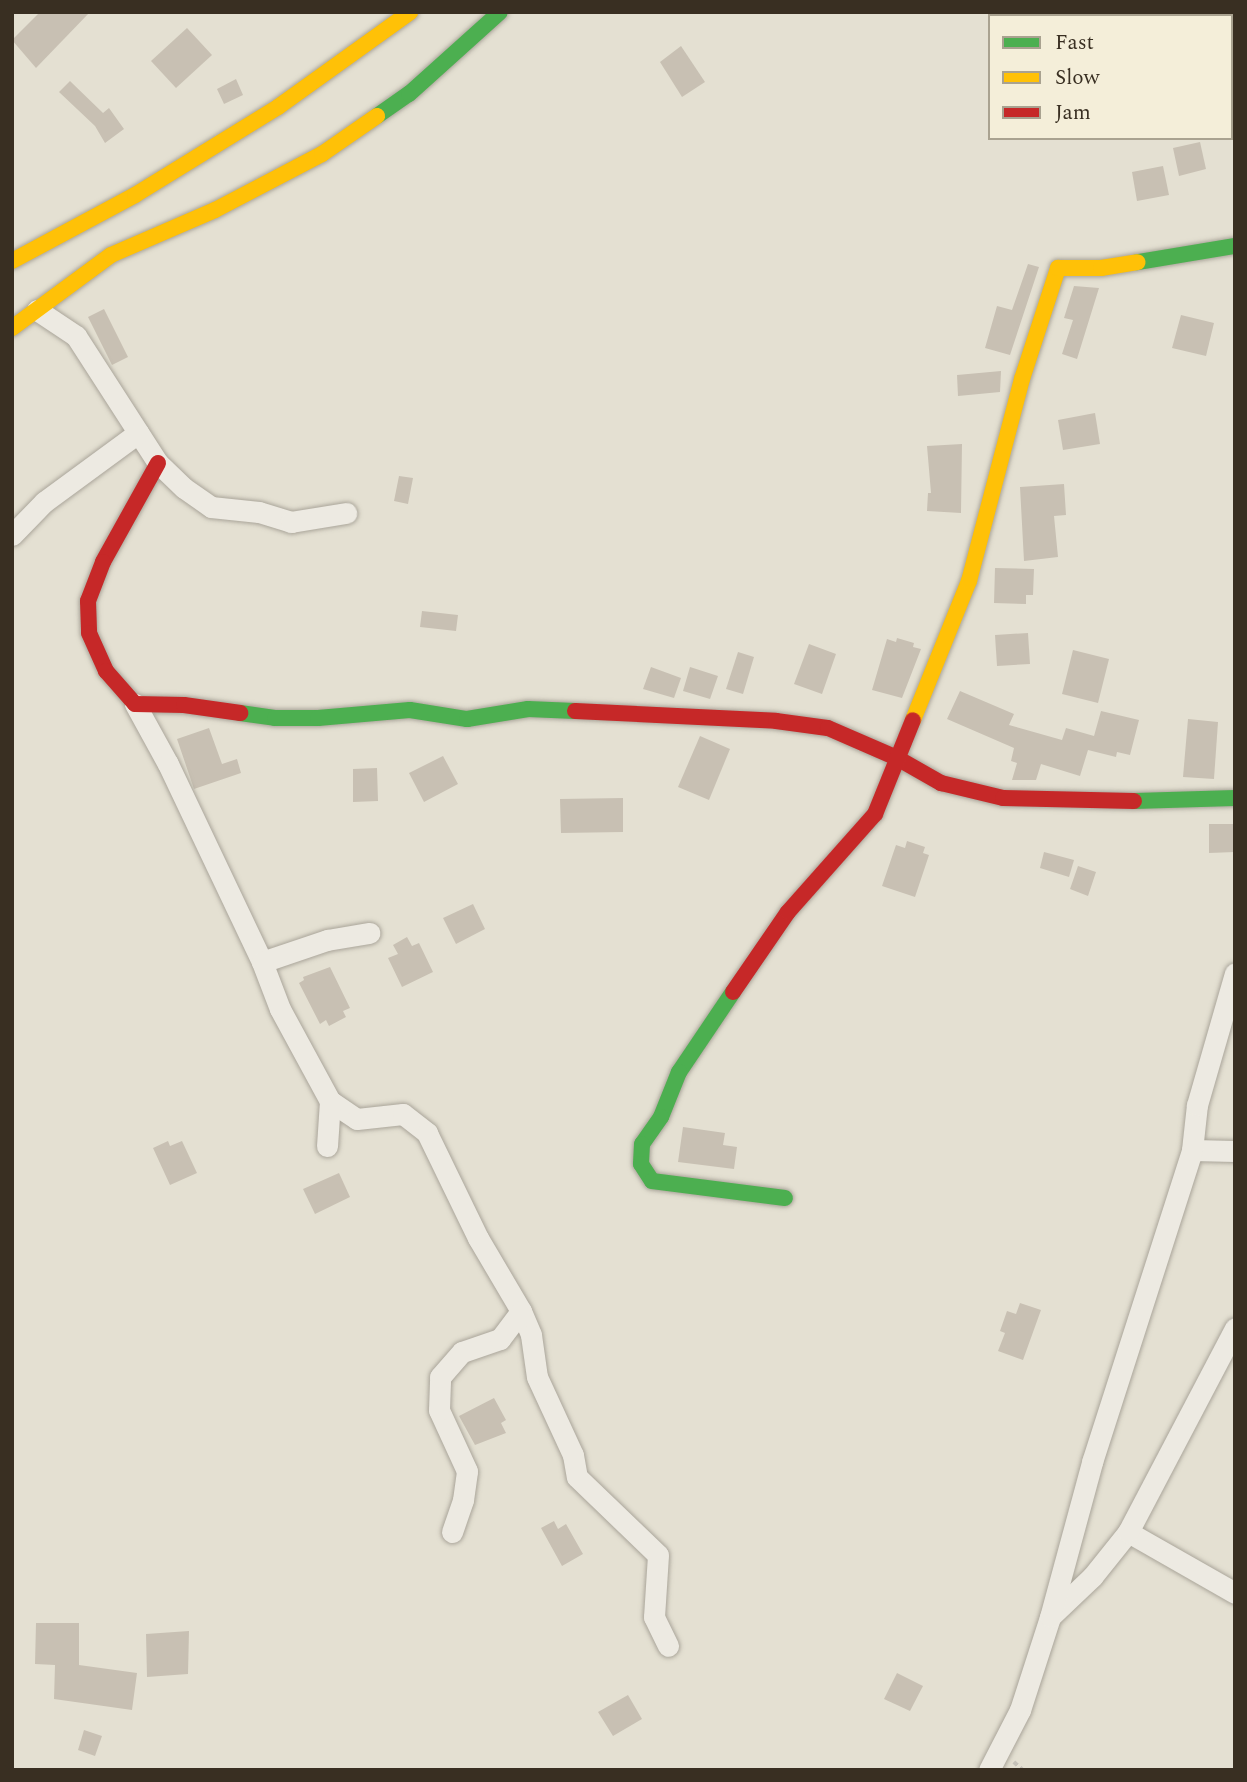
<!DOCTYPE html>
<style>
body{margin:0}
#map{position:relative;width:1247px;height:1782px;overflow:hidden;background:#e4e0d2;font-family:Spectral,serif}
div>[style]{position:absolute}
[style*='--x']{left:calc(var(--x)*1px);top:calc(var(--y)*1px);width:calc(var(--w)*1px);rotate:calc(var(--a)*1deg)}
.building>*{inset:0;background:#c8c0b3}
.path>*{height:3.5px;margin-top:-1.75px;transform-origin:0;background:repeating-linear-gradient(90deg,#c6c2b9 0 5px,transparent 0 8.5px)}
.roads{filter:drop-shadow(0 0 2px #aaa59a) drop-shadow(0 0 2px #aaa59a)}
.street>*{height:21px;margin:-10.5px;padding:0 10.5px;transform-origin:10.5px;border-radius:10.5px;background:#edeae2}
.fast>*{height:16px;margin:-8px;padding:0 8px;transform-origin:8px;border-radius:8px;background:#4caf50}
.slow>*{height:16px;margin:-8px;padding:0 8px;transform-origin:8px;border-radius:8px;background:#ffc107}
.jam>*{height:16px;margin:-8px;padding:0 8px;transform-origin:8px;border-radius:8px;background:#c62828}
span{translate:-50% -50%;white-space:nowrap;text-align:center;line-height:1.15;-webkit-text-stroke:6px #f4eed9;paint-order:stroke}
.frame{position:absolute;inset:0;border:14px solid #392f22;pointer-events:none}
.legend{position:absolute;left:988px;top:14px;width:245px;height:126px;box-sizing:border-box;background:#f4eed9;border:2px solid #a9a290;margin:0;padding:9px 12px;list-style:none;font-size:21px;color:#392f22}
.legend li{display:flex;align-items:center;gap:14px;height:35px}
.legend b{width:35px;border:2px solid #a9a290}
</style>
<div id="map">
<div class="building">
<i style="clip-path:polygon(40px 12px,90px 12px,36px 68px,12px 40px)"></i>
<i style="clip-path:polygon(187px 28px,212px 55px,176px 88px,151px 61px)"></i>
<i style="clip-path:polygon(681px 46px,705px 82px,682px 97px,660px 62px)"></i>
<i style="clip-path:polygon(236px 79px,243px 95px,224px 104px,217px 89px)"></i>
<i style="clip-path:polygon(70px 81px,103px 113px,109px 108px,124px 129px,105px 143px,95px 126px,59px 92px)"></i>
<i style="clip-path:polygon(1200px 142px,1206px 169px,1179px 176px,1173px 148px)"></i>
<i style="clip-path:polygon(1163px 166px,1169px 195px,1137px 201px,1132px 172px)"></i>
<i style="clip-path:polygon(1028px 264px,1039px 267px,1010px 355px,985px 348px,997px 306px,1012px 310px)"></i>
<i style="clip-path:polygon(1074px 286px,1099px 288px,1077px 359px,1062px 354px,1073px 320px,1064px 318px)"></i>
<i style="clip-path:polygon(104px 309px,128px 357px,112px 365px,88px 317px)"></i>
<i style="clip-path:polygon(1181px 315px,1214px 323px,1206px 356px,1172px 348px)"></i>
<i style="clip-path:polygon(1001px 371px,1000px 392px,958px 396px,957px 375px)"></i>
<i style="clip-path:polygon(1095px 413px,1100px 444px,1063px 450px,1058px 420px)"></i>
<i style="clip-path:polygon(962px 444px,961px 513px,927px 511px,928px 493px,931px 493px,927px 446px)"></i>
<i style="clip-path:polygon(399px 476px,413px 478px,408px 504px,394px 501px)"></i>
<i style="clip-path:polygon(1064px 484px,1066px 515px,1054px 516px,1058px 557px,1024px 561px,1020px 487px)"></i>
<i style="clip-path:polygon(995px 568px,1034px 569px,1033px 595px,1026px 595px,1026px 604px,994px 603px)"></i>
<i style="clip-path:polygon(422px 611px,458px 615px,456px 631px,420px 627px)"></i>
<i style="clip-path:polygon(1028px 633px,1030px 664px,997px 666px,995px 635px)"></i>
<i style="clip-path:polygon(897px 638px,914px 643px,913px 647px,921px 649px,902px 698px,872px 690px,887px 639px,896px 642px)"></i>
<i style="clip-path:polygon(809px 644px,836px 654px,822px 694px,794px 684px)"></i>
<i style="clip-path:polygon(1073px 650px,1109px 659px,1098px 703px,1062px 694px)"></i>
<i style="clip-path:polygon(738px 652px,754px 657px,743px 694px,726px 689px)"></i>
<i style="clip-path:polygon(651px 667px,681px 678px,674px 698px,643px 689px)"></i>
<i style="clip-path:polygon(690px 667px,718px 676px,710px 699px,683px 691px)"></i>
<i style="clip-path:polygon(960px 691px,1014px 714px,1009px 725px,1062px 740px,1066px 728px,1094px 736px,1101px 711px,1139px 720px,1130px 755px,1117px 752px,1116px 757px,1088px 750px,1080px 776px,1041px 764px,1036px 780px,1012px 780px,1017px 763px,1011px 761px,1014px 748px,947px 719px)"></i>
<i style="clip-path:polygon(1188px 719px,1218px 722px,1214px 779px,1183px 777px)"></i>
<i style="clip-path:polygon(209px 728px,222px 764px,237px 759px,241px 773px,194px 789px,177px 739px)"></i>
<i style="clip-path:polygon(700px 736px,730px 749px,709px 800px,678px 787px)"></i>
<i style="clip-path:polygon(443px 756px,458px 784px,424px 802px,409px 773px)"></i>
<i style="clip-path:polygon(377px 768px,378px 801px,353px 802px,353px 769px)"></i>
<i style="clip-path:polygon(623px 798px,623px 832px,561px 833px,560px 799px)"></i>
<i style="clip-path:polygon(1209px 824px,1235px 824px,1235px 852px,1209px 853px)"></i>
<i style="clip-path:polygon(907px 841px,925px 847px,923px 853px,929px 855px,915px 897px,882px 886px,896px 845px,905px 848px)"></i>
<i style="clip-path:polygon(1044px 852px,1074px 860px,1069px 877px,1040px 868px)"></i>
<i style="clip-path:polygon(1078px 866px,1096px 872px,1088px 896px,1070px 889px)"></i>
<i style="clip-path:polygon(473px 904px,485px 929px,456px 944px,443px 918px)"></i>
<i style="clip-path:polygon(407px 937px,412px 946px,419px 943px,433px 972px,402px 987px,388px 958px,398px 954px,393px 945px)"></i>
<i style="clip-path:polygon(330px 967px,350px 1008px,343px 1011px,346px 1017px,329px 1026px,326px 1020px,320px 1024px,299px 983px,304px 980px,303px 977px)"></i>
<i style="clip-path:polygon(683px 1127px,725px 1133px,723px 1145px,737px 1147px,734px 1169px,678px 1162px)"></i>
<i style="clip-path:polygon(168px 1141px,170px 1146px,182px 1141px,197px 1173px,170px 1185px,153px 1148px)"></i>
<i style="clip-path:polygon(339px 1173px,350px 1197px,315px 1214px,303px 1189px)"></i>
<i style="clip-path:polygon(1020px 1303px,1041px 1310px,1023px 1360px,998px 1351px,1005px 1333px,1000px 1331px,1007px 1311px,1016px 1314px)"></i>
<i style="clip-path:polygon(494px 1398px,506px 1420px,501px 1423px,506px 1433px,475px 1445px,459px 1416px)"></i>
<i style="clip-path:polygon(554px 1521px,558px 1529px,566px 1524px,583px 1554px,562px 1566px,541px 1528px)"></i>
<i style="clip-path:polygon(36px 1623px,79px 1623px,79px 1665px,137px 1673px,132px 1710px,54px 1699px,55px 1665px,35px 1664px)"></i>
<i style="clip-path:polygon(189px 1631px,188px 1674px,147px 1677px,146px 1634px)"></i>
<i style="clip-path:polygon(897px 1673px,923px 1686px,910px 1711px,884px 1699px)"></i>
<i style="clip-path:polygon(628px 1695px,642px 1719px,613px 1736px,598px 1712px)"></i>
<i style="clip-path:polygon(84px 1730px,102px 1736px,95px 1756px,78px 1750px)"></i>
</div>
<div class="path">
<i style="--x:1014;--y:1762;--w:12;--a:42"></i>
</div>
<div class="roads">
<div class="street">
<i style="--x:37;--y:310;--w:47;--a:33.7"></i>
<i style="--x:76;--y:336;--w:151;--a:57.2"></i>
<i style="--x:158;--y:463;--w:36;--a:44"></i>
<i style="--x:184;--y:488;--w:33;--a:35"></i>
<i style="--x:211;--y:507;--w:48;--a:5.9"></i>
<i style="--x:259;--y:512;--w:34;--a:17"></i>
<i style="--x:291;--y:522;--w:56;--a:-9.3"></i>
<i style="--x:12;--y:535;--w:46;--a:-45.9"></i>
<i style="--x:44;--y:502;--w:117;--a:-36.3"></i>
<i style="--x:135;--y:704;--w:68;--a:61.2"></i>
<i style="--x:168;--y:764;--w:219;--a:64.6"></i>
<i style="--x:262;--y:962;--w:69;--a:-18.7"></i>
<i style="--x:327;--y:940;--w:43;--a:-9.5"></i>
<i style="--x:262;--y:962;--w:50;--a:69"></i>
<i style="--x:280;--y:1009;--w:105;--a:61.5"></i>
<i style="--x:330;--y:1101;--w:32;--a:34"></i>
<i style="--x:357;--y:1119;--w:46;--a:-6.2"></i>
<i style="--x:403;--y:1114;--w:31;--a:38"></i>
<i style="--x:427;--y:1133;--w:117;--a:64.1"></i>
<i style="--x:478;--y:1238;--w:85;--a:59.5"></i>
<i style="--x:521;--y:1311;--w:26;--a:67"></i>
<i style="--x:531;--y:1335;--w:42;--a:81.9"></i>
<i style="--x:537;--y:1377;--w:86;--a:65.2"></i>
<i style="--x:573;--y:1455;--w:22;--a:80"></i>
<i style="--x:577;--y:1477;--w:112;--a:43.9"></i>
<i style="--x:658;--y:1555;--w:62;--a:93.7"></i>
<i style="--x:654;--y:1617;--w:32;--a:64"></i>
<i style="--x:327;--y:1146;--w:45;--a:-86.2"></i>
<i style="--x:1192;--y:1150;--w:43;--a:1.3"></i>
<i style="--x:452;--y:1532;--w:34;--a:-71"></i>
<i style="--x:463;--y:1500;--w:29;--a:-82"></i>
<i style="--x:467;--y:1471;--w:67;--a:-114.7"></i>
<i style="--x:439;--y:1410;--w:33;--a:-88"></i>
<i style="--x:440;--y:1377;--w:33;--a:-49"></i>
<i style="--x:462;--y:1352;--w:40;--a:-18.9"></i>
<i style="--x:500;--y:1339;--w:35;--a:-53"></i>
<i style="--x:1128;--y:1532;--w:123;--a:29.7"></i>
<i style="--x:1051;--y:1616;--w:57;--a:-43.6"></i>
<i style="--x:1092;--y:1577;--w:58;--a:-51.3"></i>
<i style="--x:1128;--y:1532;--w:230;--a:-62.3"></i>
<i style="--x:989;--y:1770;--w:68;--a:-62.7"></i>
<i style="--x:1020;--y:1710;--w:98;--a:-72.1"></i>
<i style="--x:1050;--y:1617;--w:161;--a:-74.8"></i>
<i style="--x:1092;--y:1462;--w:328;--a:-72.2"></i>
<i style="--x:1192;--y:1150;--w:45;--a:-83.7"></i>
<i style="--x:1197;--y:1105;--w:137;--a:-73.9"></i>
</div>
<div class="fast">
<i style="--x:377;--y:116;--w:39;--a:-35"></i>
<i style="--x:409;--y:94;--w:122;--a:-42"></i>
<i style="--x:1138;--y:262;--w:98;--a:-9.4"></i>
<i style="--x:240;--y:713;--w:35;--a:8"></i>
<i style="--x:275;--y:718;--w:43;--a:0"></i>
<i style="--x:318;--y:718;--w:92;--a:-5"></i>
<i style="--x:410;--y:710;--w:58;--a:9"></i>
<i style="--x:467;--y:719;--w:62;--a:-9.3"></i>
<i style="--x:528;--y:709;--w:47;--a:2.4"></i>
<i style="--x:1134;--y:801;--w:101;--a:-1.7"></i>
<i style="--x:733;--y:992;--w:97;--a:124"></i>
<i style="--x:679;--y:1072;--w:48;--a:111.8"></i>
<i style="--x:661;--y:1117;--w:33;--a:125"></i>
<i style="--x:642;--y:1144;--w:20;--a:93"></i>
<i style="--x:641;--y:1164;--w:20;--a:57"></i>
<i style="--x:652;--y:1181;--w:134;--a:7.3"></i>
</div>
<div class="slow">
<i style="--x:12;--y:261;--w:140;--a:-28.2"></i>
<i style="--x:135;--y:195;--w:168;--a:-31.6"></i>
<i style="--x:278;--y:107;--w:163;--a:-35.7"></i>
<i style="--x:12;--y:328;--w:123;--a:-36.4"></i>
<i style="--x:111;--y:255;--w:113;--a:-23.4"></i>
<i style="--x:215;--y:210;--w:121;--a:-27.6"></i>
<i style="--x:322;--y:154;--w:67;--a:-34.6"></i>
<i style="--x:913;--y:720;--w:150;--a:-68.1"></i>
<i style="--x:969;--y:581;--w:209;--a:-75.3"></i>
<i style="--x:1022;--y:379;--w:117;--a:-72"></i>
<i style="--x:1058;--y:268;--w:43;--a:0"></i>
<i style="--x:1101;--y:268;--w:37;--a:-9"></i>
</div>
<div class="jam">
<i style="--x:158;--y:463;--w:113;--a:119.1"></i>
<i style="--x:103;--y:562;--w:42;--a:111"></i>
<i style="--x:88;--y:601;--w:32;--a:88"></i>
<i style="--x:89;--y:633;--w:42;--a:65.9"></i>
<i style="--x:106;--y:671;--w:44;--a:48.7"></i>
<i style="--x:135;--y:704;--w:49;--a:1.2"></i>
<i style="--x:184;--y:705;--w:57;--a:8.1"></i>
<i style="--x:575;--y:711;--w:201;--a:2.8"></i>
<i style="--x:776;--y:721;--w:52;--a:7.7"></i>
<i style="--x:828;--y:728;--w:75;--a:23.5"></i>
<i style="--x:897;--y:758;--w:51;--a:29.6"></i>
<i style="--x:941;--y:783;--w:64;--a:13.6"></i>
<i style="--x:1003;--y:798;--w:131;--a:1.3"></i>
<i style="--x:733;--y:992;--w:97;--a:-55.5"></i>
<i style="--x:788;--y:912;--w:131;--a:-48.4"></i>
<i style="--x:875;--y:814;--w:101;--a:-68"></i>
</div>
</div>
<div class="frame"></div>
<ul class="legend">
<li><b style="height:9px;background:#4caf50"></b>Fast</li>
<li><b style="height:9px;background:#ffc107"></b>Slow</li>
<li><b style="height:9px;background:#c62828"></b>Jam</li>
</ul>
</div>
